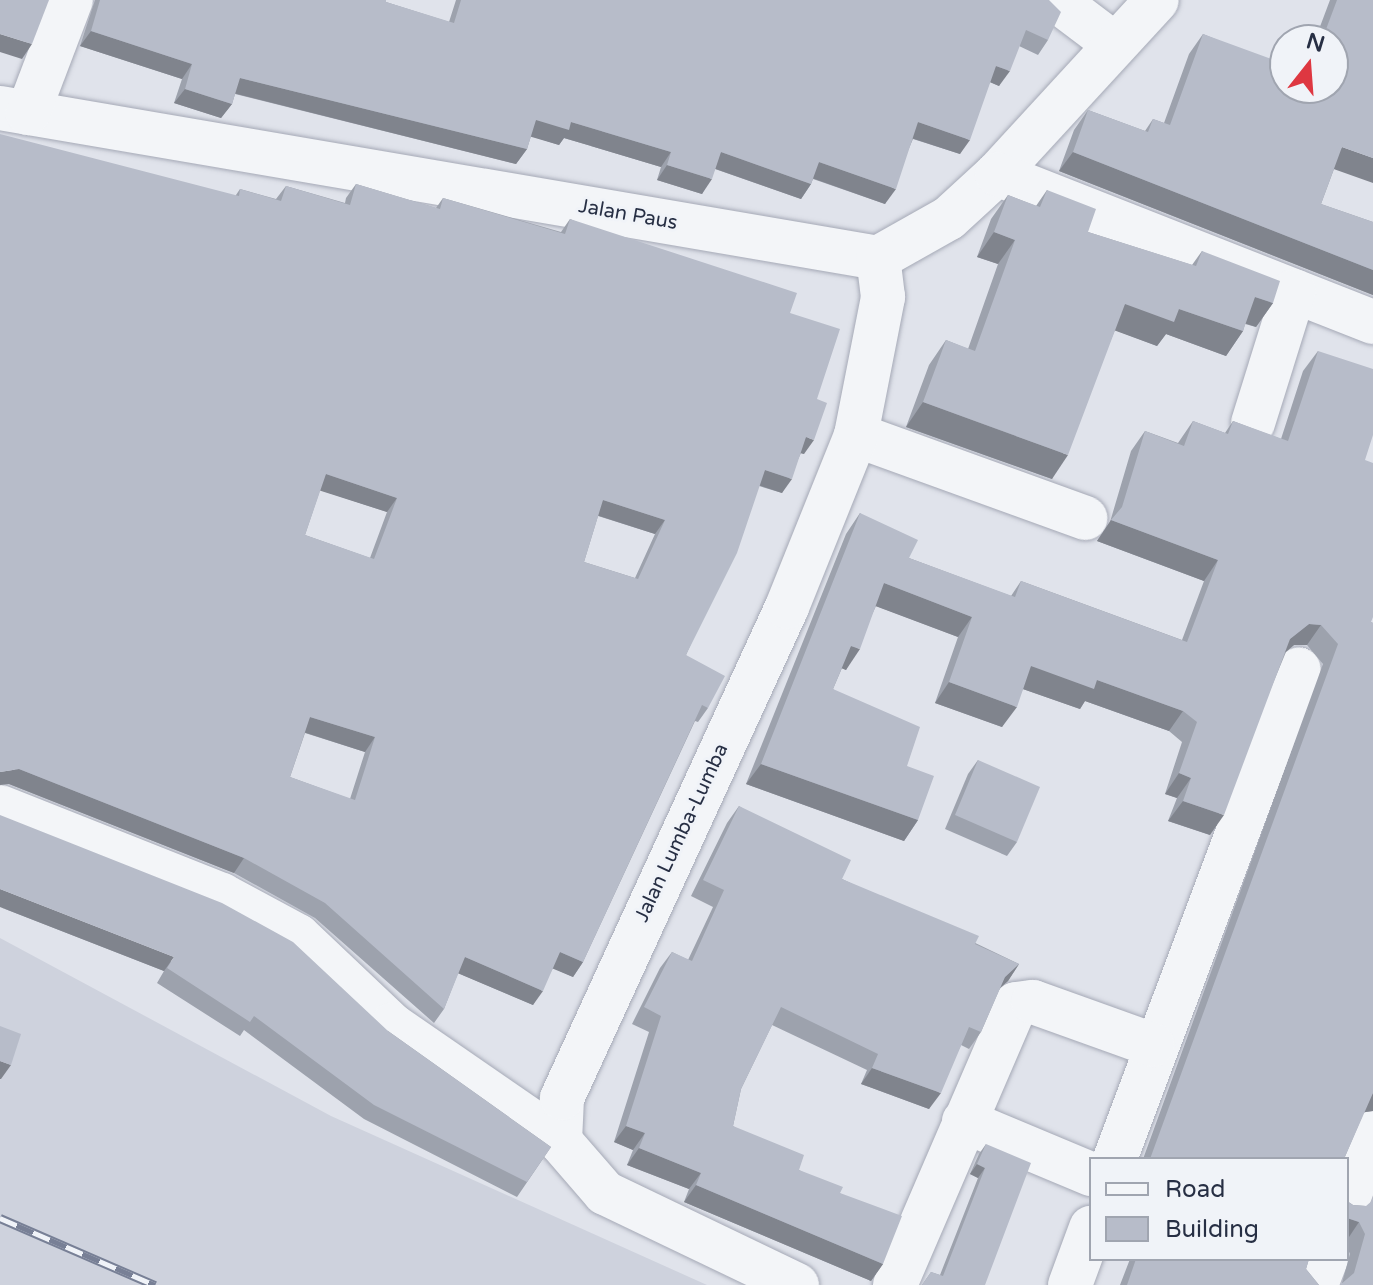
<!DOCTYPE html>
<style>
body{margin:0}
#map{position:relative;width:1373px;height:1285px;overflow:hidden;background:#e0e3eb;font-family:"Varela Round",sans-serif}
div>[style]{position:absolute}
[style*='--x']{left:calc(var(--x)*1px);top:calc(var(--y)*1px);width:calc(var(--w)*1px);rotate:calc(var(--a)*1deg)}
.built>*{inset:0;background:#ced2dd}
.roads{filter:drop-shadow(0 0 2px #a5a9b6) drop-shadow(0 0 2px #a5a9b6)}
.minor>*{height:44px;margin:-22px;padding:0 22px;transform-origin:22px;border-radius:22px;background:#f3f5f8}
.rail>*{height:9px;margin-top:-4.5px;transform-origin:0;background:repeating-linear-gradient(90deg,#f0f3f8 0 18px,#788096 0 36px);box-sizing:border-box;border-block:2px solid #788096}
.wall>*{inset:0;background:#9da2ad}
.shaded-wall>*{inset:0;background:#80848d}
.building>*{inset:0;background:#b7bcc9}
span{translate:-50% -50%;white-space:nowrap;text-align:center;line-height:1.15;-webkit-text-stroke:6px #f0f3f8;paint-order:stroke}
.street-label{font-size:20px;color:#272f44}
.legend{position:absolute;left:1089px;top:1157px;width:260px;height:104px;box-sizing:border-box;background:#f0f3f8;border:2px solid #a0a5b0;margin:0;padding:10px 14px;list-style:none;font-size:24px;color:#272f44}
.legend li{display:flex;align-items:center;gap:16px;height:40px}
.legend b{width:40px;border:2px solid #a0a5b0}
.north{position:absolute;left:1269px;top:24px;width:80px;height:80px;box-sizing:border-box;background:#f0f3f8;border:2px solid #a0a5b0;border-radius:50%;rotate:17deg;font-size:22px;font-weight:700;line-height:32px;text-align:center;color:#272f44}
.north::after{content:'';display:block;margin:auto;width:28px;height:36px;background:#de3741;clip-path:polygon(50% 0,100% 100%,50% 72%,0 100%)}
</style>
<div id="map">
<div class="built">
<i style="clip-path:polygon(0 938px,331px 1116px,707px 1285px,0 1285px)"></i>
</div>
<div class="roads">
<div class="minor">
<i style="--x:1056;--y:0;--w:71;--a:37"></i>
<i style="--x:0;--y:108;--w:891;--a:9.69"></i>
<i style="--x:878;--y:258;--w:81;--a:-29.4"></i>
<i style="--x:949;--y:218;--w:65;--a:-42.5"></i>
<i style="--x:997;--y:174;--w:236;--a:-47.4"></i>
<i style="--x:28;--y:113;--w:121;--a:-69.2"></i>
<i style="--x:997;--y:174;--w:404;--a:21.5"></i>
<i style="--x:1253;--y:423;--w:138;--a:-72.7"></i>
<i style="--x:856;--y:435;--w:244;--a:19.9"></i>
<i style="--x:0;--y:807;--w:239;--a:21.6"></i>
<i style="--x:222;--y:895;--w:86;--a:28.3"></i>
<i style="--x:298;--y:936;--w:129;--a:43.4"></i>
<i style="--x:392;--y:1025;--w:204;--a:34.6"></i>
<i style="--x:964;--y:1121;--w:138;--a:22.7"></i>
<i style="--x:1115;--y:1159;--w:523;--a:-69.42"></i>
<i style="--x:1347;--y:1202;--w:74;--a:-69.4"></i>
<i style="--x:797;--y:1285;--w:213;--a:-154.4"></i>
<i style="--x:605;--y:1193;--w:69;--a:-130.9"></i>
<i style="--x:560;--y:1141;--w:43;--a:-87.3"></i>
<i style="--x:562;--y:1098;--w:540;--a:-65.38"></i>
<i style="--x:787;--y:607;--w:185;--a:-68.1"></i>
<i style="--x:856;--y:435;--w:141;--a:-78.9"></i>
<i style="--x:883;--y:297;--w:39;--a:-97"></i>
<i style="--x:895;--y:1285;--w:306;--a:-66.7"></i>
<i style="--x:1016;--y:1004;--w:17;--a:-7"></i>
<i style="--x:1033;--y:1002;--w:127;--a:19.7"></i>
<i style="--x:1070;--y:1285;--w:61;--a:-69.8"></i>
<i style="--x:1316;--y:1285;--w:28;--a:-69"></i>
</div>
</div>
<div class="rail">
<i style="--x:0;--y:1218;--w:169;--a:23.4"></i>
</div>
<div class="wall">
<i style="clip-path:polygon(95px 0,386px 0,386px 2px,449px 22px,456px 0,1049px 0,1048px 40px,1038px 55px,1019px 46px,999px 86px,990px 82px,960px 154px,913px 139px,885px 204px,813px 179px,811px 184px,801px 199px,715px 169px,702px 194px,657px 180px,661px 167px,564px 138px,559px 145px,531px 136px,527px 149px,516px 164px,235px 94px,232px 104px,221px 118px,174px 103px,182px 79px,80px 46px)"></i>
<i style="clip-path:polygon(1330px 0,1373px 0,1334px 169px,1321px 204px,1373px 222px,1373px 295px,1059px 171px,1074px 130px,1088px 110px,1145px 131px,1153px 119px,1164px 123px,1189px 54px,1203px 34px,1333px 88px,1333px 40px,1315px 40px)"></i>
<i style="clip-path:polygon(evenodd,356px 184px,436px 208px,443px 198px,561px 232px,570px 219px,790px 313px,817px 399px,804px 454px,801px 453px,782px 493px,759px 486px,686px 655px,708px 708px,698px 722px,695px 721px,583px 962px,573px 977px,553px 968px,533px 1005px,458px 973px,444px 1009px,434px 1023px,315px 918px,234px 873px,9px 784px,236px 195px,240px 189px,276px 199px,286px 186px,345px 203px,346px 198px,356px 184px,320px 490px,387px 512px,370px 558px,305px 535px,320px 490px,356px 184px,598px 516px,655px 534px,635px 578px,584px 562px,598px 516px,356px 184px,305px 733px,365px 752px,350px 799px,290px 777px,305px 733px)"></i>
<i style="clip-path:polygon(1047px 190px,1088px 232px,1192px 265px,1202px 251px,1273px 303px,1256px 327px,1245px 324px,1243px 331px,1226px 356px,1166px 334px,1157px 346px,1115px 330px,1052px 479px,906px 427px,929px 365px,946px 340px,968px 349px,998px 264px,977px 257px,991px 219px,1008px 195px,1036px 206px)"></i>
<i style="clip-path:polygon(1318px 351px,1365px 460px,1371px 622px,1373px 623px,1373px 1111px,1364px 1112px,1344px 1159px,1143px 1159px,1323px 664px,1307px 645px,1294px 645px,1286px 652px,1210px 835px,1168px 821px,1177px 798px,1165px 794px,1182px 742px,1169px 731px,1085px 701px,1080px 709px,1023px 689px,1002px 727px,935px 703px,958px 637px,876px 606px,846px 670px,842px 668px,833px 689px,907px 766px,918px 820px,904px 841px,746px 784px,846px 534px,860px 513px,909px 558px,1011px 596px,1021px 581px,1182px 640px,1204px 581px,1097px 541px,1110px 522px,1131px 451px,1145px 431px,1178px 443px,1193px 421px,1225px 433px,1233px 421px,1281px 439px,1303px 371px)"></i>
<i style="clip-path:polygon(978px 760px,1017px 842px,1007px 856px,945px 829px,968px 774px)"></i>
<i style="clip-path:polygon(739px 806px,842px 879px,1019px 964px,1008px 981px,1000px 988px,981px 1032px,969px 1049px,961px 1045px,929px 1109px,861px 1084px,867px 1070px,772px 1025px,741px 1089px,733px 1126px,799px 1170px,840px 1193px,883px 1264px,871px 1281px,684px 1202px,689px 1189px,627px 1165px,633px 1150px,614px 1142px,649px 1032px,632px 1024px,660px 968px,672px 952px,688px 960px,713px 907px,691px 896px,727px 823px)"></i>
<i style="clip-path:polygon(0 907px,388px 1031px,551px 1147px,517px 1197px,364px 1119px,244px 1030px,240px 1036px,157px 983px,164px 971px)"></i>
<i style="clip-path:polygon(986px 1144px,985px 1285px,922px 1285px,931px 1272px,940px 1275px,978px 1178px,970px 1174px,979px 1154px)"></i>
<i style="clip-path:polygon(1347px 1201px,1353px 1205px,1366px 1206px,1373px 1285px,1342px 1283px,1350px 1254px,1347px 1247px)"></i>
<i style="clip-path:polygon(1130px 1259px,1309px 1259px,1306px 1269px,1319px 1285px,1120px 1285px)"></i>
</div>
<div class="shaded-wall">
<i style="clip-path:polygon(91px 31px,192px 64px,182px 79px,80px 46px)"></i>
<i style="clip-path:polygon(0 34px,32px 44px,22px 59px,0 52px)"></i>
<i style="clip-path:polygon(996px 66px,1010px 71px,999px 86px,985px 80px)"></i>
<i style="clip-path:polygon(240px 78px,527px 149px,516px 164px,229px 92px)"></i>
<i style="clip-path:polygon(185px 89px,232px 104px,221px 118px,174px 103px)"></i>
<i style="clip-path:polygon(536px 120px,571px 122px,671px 152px,661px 167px,564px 138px,559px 145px,525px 135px)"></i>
<i style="clip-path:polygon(918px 122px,970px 140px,960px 154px,908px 137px)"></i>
<i style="clip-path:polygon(1342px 147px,1373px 158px,1373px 183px,1328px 167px)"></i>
<i style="clip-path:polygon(721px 152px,811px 184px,801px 199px,710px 167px)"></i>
<i style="clip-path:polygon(1073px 152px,1373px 270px,1373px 295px,1059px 171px)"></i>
<i style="clip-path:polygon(819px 162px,896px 189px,885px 204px,809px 177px)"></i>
<i style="clip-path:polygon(667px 165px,712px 179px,702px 194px,657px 180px)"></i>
<i style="clip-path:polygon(994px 232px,1015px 240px,998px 264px,977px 257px)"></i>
<i style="clip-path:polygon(1255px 297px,1273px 303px,1256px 327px,1238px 321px)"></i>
<i style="clip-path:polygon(1125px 304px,1179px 309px,1243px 331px,1226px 356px,1166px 334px,1157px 346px,1108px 328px)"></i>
<i style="clip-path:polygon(923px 402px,1068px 455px,1052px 479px,906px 427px)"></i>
<i style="clip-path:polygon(806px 437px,814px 440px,804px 454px,796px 452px)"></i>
<i style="clip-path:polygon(765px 470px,792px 479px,782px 493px,755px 484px)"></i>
<i style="clip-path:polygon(326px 474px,397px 498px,387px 512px,315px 489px)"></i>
<i style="clip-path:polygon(603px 500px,665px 520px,655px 534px,593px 514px)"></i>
<i style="clip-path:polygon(1111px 520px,1218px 560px,1204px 581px,1097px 541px)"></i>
<i style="clip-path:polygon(884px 583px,972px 617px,958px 637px,870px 604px)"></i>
<i style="clip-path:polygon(1309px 624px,1321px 625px,1307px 645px,1294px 645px,1276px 660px,1290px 639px)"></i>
<i style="clip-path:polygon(851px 646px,860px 649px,846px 670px,836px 666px)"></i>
<i style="clip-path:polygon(1031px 666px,1097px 680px,1183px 711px,1169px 731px,1085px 701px,1080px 709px,1017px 687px)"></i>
<i style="clip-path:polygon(949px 682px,1017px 707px,1002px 727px,935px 703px)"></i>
<i style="clip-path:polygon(310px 717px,375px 737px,365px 752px,300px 731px)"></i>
<i style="clip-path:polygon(761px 764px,918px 820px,904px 841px,746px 784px)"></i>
<i style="clip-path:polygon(19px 769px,244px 858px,234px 873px,9px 784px,0 785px,0 772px)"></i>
<i style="clip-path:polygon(1179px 773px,1191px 778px,1177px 798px,1165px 794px)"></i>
<i style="clip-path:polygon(1183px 801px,1224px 815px,1210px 835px,1168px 821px)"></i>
<i style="clip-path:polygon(0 889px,174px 957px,164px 971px,0 907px)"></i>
<i style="clip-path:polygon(560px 952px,583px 962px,573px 977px,549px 967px)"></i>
<i style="clip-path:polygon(465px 957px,543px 991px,533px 1005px,455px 972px)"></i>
<i style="clip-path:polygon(1019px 964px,1008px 981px,993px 994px,1005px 977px)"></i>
<i style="clip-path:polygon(0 1061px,11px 1065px,1px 1079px,0 1079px)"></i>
<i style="clip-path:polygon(872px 1068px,941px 1093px,929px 1109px,861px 1084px)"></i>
<i style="clip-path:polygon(1373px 1093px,1373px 1111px,1358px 1113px)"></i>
<i style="clip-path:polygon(626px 1126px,645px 1133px,633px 1150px,614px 1142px)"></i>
<i style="clip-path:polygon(639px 1148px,701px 1173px,689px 1189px,627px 1165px)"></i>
<i style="clip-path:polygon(977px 1164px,985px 1168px,978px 1178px,970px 1174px)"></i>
<i style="clip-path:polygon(696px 1185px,883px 1264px,871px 1281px,684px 1202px)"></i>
<i style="clip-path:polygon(1347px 1218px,1359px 1222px,1347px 1240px)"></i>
</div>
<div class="building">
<i style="clip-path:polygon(0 0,49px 0,32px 44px,0 34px)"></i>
<i style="clip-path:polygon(100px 0,386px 0,386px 2px,454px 23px,461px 0,1049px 0,1061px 12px,1048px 40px,1026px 30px,1010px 71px,996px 66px,970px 140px,918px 122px,896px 189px,819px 162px,811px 184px,721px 152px,712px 179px,667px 165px,671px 152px,571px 122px,569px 130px,536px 120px,527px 149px,240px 78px,232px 104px,185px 89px,192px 64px,91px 31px)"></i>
<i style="clip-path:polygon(1337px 0,1373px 0,1373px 158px,1342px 147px,1321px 204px,1373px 222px,1373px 270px,1073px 152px,1088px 110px,1148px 132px,1153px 119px,1170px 125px,1203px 34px,1285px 64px,1285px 88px,1333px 88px,1333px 40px,1322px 40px)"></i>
<i style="clip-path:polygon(evenodd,0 134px,239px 196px,240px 189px,281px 201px,286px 186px,350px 205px,356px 184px,440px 209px,443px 198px,565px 234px,570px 219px,797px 293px,790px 313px,840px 329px,817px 399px,827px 403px,814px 440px,806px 437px,792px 479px,765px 470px,737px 553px,686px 655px,725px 676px,708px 708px,702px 705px,583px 962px,560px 952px,543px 991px,465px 957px,444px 1009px,325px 903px,244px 858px,19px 769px,0 772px,0 134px,326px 474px,397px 498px,374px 559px,305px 535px,326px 474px,0 134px,603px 500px,665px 520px,638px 579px,584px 562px,603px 500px,0 134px,310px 717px,375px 737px,355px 800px,290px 777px,310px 717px)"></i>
<i style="clip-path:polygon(1047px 190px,1096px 209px,1088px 232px,1196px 266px,1202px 251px,1280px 281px,1273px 303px,1255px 297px,1243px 331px,1179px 309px,1174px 322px,1125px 304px,1068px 455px,923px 402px,946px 340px,975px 351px,1015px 240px,994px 232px,1008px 195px,1040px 207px)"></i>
<i style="clip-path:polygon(1318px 351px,1373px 369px,1373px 435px,1365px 460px,1373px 463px,1373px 617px,1371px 622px,1373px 623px,1373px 1093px,1344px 1159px,1150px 1159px,1338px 644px,1321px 625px,1309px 624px,1290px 639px,1224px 815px,1183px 801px,1191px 778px,1179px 773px,1197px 722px,1183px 711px,1097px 680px,1094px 689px,1031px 666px,1017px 707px,949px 682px,972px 617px,884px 583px,860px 649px,851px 646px,833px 689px,920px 727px,907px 766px,934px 776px,918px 820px,761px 764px,860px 513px,918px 540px,909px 558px,1015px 597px,1021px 581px,1187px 642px,1218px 560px,1111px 520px,1122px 507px,1145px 431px,1184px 446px,1193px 421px,1228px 434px,1233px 421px,1288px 441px)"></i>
<i style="clip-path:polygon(978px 760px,1040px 787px,1017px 842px,955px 815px)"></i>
<i style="clip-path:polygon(739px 806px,851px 860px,842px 879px,979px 936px,975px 944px,1019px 964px,1005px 977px,981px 1032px,969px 1027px,941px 1093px,872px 1068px,878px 1054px,781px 1007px,741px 1089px,733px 1126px,804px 1155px,799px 1170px,843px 1187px,840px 1193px,902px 1216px,883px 1264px,696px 1185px,701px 1173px,639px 1148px,645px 1133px,626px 1126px,661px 1016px,644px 1007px,672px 952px,692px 961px,724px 890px,703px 880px)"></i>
<i style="clip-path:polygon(0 815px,222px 903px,293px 942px,388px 1031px,551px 1147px,527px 1182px,374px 1105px,254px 1016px,250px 1022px,167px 968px,174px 957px,0 889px)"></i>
<i style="clip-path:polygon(0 1026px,21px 1034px,11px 1065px,0 1061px)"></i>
<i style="clip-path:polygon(986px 1144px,1031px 1163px,985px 1285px,922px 1285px,931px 1272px,943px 1276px,985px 1168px,977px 1164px)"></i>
<i style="clip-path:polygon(1373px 1200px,1373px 1285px,1340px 1285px,1354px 1273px,1365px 1234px,1359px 1222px,1347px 1218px,1347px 1201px,1353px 1205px,1366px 1206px)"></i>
<i style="clip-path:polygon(1136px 1259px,1309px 1259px,1306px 1269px,1319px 1285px,1127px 1285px)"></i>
</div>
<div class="street-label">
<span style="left:628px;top:215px;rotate:10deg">Jalan Paus</span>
<span style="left:682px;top:833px;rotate:-65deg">Jalan Lumba-Lumba</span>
</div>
<ul class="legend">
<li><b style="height:10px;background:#f3f5f8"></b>Road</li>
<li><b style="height:22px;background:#b7bcc9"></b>Building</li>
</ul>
<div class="north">N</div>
</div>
